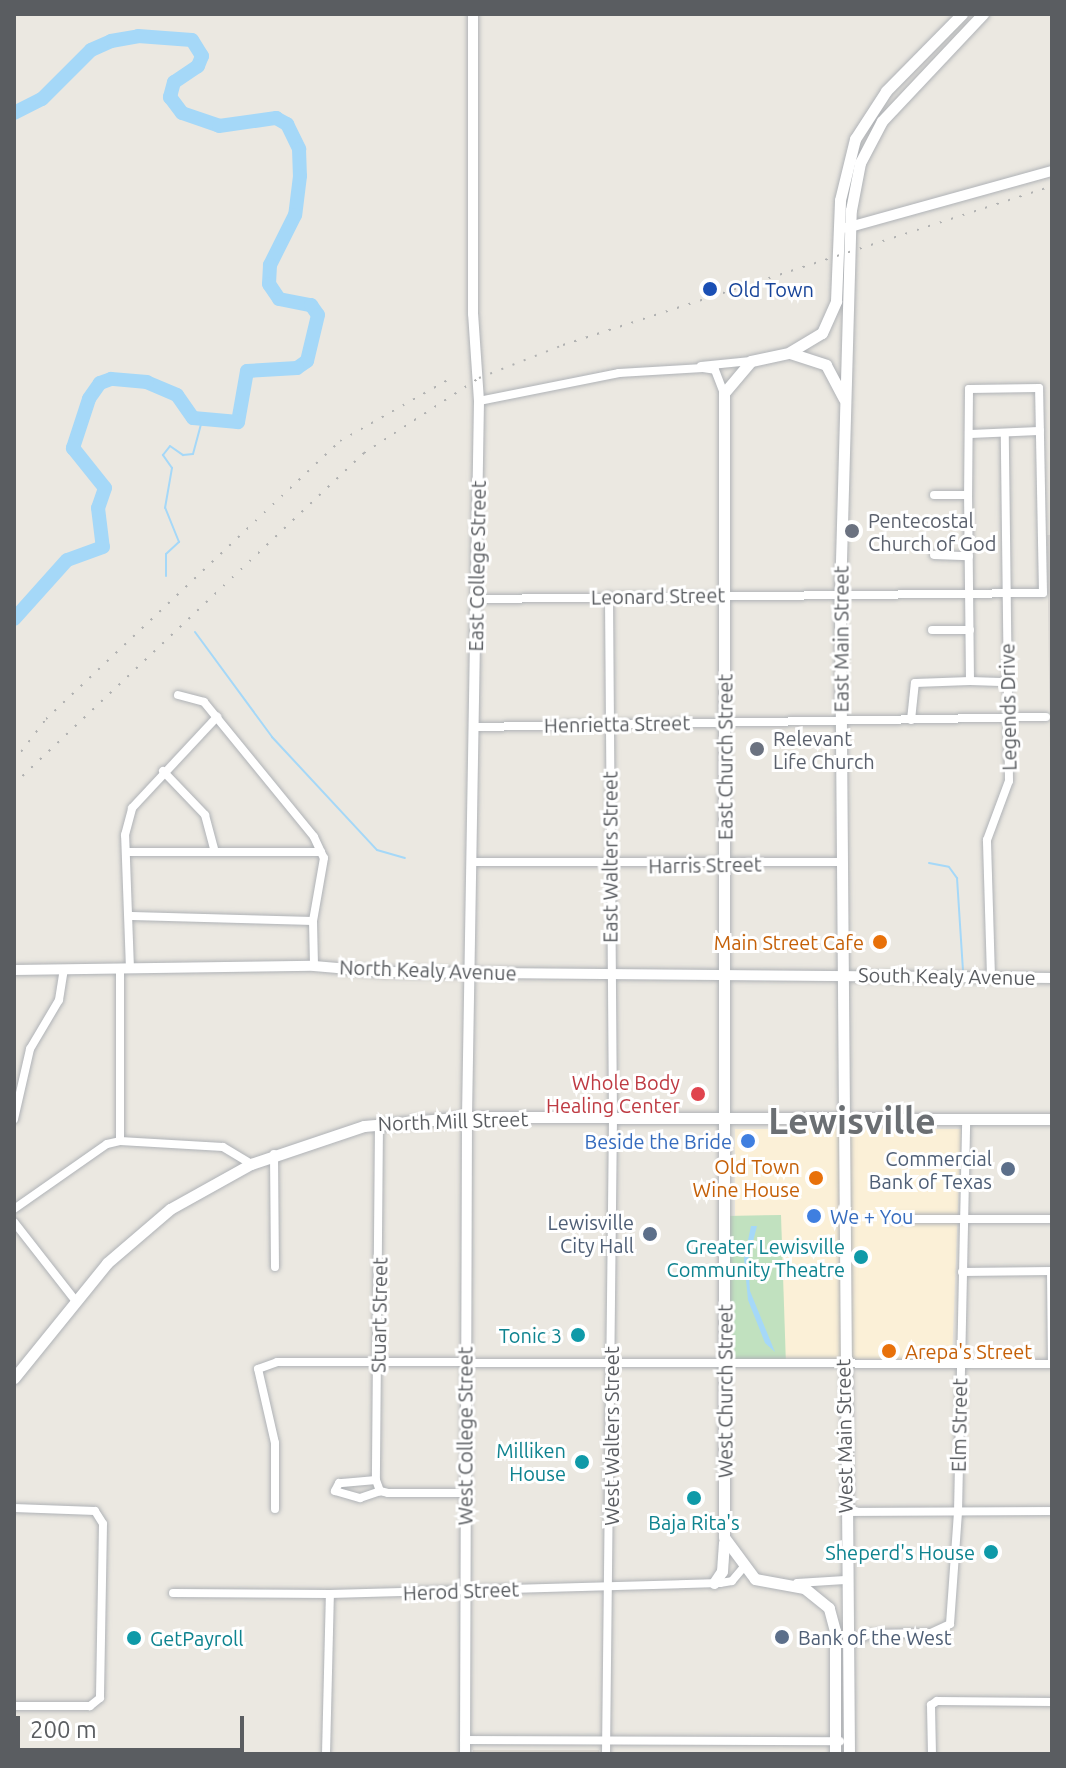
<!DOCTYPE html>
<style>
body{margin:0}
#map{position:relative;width:1066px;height:1768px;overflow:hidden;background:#ebe8e1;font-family:Ubuntu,sans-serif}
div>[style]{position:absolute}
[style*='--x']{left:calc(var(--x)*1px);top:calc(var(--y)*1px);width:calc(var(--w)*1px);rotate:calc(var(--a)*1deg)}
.commercial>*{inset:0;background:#fbf0d7}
.industrial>*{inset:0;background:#dad7d3}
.education>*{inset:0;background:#dbd7cf}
.green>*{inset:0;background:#c1e1bf}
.water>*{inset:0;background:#a5d8f8}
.stream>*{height:2px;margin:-1px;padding:0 1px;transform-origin:1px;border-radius:1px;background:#a5d8f8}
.river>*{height:14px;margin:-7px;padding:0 7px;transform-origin:7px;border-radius:7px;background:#a5d8f8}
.roads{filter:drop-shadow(0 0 2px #afb2b6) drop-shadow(0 0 2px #afb2b6)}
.minor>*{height:8px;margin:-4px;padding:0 4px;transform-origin:4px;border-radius:4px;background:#fff}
.tertiary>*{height:10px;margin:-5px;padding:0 5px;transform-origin:5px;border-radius:5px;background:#fff}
.secondary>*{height:11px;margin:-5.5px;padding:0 5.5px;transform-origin:5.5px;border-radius:5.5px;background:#fff}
.rail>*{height:2px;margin-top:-1px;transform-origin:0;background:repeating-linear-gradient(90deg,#b0b1b1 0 2px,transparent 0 12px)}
.dots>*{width:22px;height:22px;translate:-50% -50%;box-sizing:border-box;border:4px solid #fff;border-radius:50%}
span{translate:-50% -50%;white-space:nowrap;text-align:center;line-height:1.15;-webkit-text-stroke:6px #fff;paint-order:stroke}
.transit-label{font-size:20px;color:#164399}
.left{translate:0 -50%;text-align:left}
.worship-label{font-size:20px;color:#5b616d}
.street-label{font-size:20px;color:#5a5d61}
.food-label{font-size:20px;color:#c56008}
.right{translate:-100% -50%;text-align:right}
.health-label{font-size:20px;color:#be3a42}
.shop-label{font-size:20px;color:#366cbe}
.service-label{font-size:20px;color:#4e5e75}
.culture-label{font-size:20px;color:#0d838f}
.town-label{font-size:36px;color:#6b6f73;font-weight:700}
.frame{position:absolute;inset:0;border:16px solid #5a5d61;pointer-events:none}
.scale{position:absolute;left:16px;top:1716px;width:228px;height:36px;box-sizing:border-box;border:4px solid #5a5d61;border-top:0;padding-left:10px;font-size:24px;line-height:28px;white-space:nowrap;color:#5a5d61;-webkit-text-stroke:6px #fff;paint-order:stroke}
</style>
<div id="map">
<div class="commercial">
<i style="clip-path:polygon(735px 1129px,961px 1129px,952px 1360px,735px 1358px)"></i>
</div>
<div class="industrial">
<i style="clip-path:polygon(1047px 535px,1052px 535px,1052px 748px,1050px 748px)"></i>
</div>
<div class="education">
<i style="clip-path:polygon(473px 1750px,599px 1750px,599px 1754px,473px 1754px)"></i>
</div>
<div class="green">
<i style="clip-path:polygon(781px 1215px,786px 1365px,725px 1366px,726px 1216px)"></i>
</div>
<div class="water">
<i style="clip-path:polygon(751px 1226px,757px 1226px,748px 1261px,750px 1291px,775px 1352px,765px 1343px,748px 1300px,744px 1259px)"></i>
</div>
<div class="stream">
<i style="--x:166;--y:576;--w:22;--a:-90"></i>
<i style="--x:166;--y:554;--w:18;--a:-43"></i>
<i style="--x:179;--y:542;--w:37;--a:-112"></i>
<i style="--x:165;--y:508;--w:41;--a:-80.1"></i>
<i style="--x:172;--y:468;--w:16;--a:-125"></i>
<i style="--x:163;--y:455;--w:11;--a:-52"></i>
<i style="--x:170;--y:446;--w:16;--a:35"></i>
<i style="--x:183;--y:455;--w:10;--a:-6"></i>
<i style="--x:193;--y:454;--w:34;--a:-75"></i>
<i style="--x:195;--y:632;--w:130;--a:53.7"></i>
<i style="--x:272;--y:737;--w:154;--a:47.1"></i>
<i style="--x:377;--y:850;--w:29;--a:16"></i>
<i style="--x:929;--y:863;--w:20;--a:11"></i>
<i style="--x:949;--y:867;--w:14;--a:54"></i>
<i style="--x:957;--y:878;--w:94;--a:86.3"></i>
</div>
<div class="river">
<i style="--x:14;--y:113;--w:31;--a:-27"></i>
<i style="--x:42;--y:99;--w:69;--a:-45"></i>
<i style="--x:91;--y:50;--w:22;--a:-24"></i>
<i style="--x:111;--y:41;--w:27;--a:-10"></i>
<i style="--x:138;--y:36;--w:54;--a:4.2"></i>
<i style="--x:192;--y:40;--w:19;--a:58"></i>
<i style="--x:202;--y:56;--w:11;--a:112"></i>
<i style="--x:198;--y:66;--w:29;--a:146"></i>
<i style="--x:174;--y:82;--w:16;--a:105"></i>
<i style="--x:170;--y:97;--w:20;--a:53"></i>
<i style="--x:182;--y:113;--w:39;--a:19"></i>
<i style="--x:219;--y:126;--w:58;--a:-8"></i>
<i style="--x:276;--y:118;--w:13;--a:29"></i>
<i style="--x:287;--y:124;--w:28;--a:64"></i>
<i style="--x:299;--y:149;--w:27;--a:88"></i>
<i style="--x:300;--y:176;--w:39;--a:97"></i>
<i style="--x:295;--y:215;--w:56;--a:116.6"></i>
<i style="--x:270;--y:265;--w:19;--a:93"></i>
<i style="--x:269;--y:284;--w:18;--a:56"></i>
<i style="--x:279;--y:299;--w:33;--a:11"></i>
<i style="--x:311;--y:305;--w:12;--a:55"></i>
<i style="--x:318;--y:315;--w:47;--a:103.4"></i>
<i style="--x:307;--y:361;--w:12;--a:145"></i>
<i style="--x:297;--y:368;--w:50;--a:176.6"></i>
<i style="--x:247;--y:371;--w:52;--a:100"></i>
<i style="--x:238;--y:422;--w:45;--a:-174.9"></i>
<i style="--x:193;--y:418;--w:28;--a:-125"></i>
<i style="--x:177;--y:395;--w:33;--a:-157"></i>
<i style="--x:147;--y:382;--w:36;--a:-175"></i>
<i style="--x:111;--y:379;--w:12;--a:160"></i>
<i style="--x:100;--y:383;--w:19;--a:125"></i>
<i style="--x:89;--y:399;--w:52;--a:108.1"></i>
<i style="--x:73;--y:448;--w:51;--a:51.3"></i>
<i style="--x:105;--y:488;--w:21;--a:109"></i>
<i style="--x:98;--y:508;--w:39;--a:83"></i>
<i style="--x:103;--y:547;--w:38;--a:160"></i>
<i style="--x:67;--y:560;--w:79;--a:131.9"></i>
</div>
<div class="roads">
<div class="minor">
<i style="--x:701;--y:366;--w:50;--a:-5.7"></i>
<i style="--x:479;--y:401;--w:143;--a:-11.3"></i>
<i style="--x:619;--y:373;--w:84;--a:-3.4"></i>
<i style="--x:703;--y:368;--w:12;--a:9"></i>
<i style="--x:715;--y:370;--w:25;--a:69"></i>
<i style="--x:969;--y:434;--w:71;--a:-2.4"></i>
<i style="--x:934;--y:555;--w:35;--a:2"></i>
<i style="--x:476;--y:599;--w:567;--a:-0.61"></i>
<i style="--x:1043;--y:593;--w:205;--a:-91.1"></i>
<i style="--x:1039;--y:388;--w:70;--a:179.2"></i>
<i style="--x:969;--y:389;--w:106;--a:90.5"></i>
<i style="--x:932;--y:630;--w:38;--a:0"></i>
<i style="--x:970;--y:681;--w:38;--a:2"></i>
<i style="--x:178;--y:695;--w:27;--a:15"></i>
<i style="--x:204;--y:702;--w:174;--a:50.8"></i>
<i style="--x:314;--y:837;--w:23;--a:65"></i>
<i style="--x:324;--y:858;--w:64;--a:99.9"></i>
<i style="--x:313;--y:921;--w:45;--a:88.7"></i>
<i style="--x:911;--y:720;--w:37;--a:-84"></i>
<i style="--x:915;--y:683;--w:55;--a:-2.1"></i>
<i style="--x:970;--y:681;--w:186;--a:-90.6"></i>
<i style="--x:968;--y:495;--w:34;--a:180"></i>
<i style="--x:476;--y:727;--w:570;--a:-1.01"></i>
<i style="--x:163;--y:771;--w:61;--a:46.3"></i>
<i style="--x:205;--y:815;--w:38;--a:75"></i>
<i style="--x:126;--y:852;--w:195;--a:0"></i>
<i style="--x:473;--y:862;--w:367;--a:0"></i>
<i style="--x:132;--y:916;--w:181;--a:1.6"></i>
<i style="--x:120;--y:969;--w:172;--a:90"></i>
<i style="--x:130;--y:969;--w:134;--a:-92.1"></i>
<i style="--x:125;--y:835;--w:28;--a:-75"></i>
<i style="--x:132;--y:808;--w:125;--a:-47"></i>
<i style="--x:991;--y:977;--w:137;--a:-91.7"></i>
<i style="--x:987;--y:840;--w:63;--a:-69.6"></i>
<i style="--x:1009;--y:781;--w:348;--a:-90.7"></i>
<i style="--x:14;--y:1119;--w:72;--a:-77.1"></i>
<i style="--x:30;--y:1049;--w:57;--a:-59.4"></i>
<i style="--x:59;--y:1000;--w:30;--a:-81"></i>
<i style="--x:379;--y:1123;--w:357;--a:90.5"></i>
<i style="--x:376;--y:1480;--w:12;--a:70"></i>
<i style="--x:380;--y:1491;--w:8;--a:14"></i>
<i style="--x:388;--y:1493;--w:76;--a:0"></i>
<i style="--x:274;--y:1154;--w:113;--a:89.5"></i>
<i style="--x:14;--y:1209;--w:113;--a:-35"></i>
<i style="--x:107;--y:1144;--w:13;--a:-13"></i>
<i style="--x:120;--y:1141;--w:103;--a:3.3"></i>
<i style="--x:223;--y:1147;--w:33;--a:31"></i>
<i style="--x:893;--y:1219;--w:159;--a:0"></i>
<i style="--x:14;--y:1222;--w:99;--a:52"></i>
<i style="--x:1051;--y:1271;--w:93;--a:89.4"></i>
<i style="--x:962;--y:1272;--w:90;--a:-0.6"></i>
<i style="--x:376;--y:1480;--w:37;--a:175"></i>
<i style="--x:339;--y:1483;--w:9;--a:117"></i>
<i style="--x:335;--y:1491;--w:26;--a:16"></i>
<i style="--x:360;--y:1498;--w:21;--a:-19"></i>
<i style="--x:14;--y:1508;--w:81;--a:2.1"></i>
<i style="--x:95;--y:1511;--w:15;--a:58"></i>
<i style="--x:103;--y:1524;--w:174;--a:91"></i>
<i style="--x:100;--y:1698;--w:13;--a:141"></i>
<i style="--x:90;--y:1706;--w:76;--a:180"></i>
<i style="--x:275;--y:1509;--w:66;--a:-90"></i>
<i style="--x:275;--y:1443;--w:76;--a:-102.9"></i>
<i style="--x:258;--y:1369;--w:20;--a:-20"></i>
<i style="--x:277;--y:1362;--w:775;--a:0.15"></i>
<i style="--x:845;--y:1512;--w:207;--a:-0.3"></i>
<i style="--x:797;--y:1583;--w:48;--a:-3.6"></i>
<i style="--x:173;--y:1593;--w:157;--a:0.4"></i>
<i style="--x:330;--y:1594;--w:390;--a:-1.6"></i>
<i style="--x:720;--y:1583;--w:12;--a:-9"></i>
<i style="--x:732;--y:1581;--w:17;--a:-50"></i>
<i style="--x:850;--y:1643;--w:21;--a:-25"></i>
<i style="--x:869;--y:1634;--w:62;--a:-0.9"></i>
<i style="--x:931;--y:1633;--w:21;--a:-25"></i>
<i style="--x:950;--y:1624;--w:112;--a:-85.9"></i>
<i style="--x:958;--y:1512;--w:393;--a:-88.8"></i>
<i style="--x:464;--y:1740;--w:376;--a:0.2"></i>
<i style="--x:326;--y:1754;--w:160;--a:-88.6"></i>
<i style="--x:606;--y:1754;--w:636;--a:-89.37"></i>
<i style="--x:613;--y:1118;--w:522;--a:-90.44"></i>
<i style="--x:932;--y:1754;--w:49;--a:-91.2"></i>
<i style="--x:931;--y:1705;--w:7;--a:-34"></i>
<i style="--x:937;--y:1701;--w:115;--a:0.5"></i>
</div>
<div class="tertiary">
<i style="--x:846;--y:228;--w:214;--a:-15.5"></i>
<i style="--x:14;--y:970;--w:300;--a:-0.8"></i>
<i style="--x:314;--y:966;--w:70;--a:4.9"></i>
<i style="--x:384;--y:972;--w:668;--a:0.51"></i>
<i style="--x:465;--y:1754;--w:637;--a:-89.82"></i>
<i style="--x:467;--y:1117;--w:716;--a:-89.04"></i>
<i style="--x:479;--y:401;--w:87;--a:-93.9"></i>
<i style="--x:473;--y:314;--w:300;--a:-90"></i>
</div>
<div class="secondary">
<i style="--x:790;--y:352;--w:37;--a:-31"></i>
<i style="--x:822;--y:333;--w:35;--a:-66"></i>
<i style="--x:836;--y:301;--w:101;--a:-87.7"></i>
<i style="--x:840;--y:200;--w:63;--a:-76.2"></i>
<i style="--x:855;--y:139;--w:57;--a:-57.1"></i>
<i style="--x:886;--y:91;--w:108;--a:-45.4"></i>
<i style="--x:14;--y:1378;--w:148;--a:-51"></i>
<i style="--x:107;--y:1263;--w:83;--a:-40.6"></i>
<i style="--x:170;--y:1209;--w:93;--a:-29.1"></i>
<i style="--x:251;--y:1164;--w:119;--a:-18.6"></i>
<i style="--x:364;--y:1126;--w:103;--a:-5"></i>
<i style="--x:467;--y:1117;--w:585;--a:0.2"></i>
<i style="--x:714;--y:1583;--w:14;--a:-56"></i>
<i style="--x:722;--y:1571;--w:29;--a:-86"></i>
<i style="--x:835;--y:1754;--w:123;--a:-90"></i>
<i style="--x:835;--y:1631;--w:24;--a:-105"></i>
<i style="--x:829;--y:1608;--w:32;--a:-141"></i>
<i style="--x:804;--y:1588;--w:50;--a:-169.6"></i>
<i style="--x:755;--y:1579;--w:52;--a:-126.4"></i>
<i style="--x:724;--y:1537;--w:1144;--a:-90"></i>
<i style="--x:724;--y:393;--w:42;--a:-49.8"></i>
<i style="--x:751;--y:361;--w:40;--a:-12"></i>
<i style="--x:790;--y:353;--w:38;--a:18"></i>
<i style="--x:826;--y:365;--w:38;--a:62"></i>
<i style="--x:849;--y:1754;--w:1158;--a:-90.45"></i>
<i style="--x:840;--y:596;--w:386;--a:-88.4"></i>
<i style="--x:851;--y:210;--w:48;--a:-79.2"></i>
<i style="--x:860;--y:163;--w:47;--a:-62.4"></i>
<i style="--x:882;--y:121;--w:147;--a:-46.7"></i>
</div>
</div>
<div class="rail">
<i style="--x:14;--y:761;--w:53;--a:-52.7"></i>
<i style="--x:46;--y:719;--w:405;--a:-43.4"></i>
<i style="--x:340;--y:441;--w:125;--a:-29.6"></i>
<i style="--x:14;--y:784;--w:482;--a:-43.4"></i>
<i style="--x:364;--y:453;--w:137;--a:-33.1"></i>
<i style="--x:479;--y:378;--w:90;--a:-21.4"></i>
<i style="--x:563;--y:345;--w:514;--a:-18.01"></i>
</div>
<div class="dots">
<i style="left:710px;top:289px;background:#1a4fb4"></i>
<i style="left:852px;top:531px;background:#6b7280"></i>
<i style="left:757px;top:749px;background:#6b7280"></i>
<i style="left:880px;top:942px;background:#e8710a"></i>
<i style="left:698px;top:1094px;background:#e0444e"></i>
<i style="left:748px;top:1141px;background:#3f7fe0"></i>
<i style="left:1008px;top:1169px;background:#5c6f8a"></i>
<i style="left:816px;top:1178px;background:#e8710a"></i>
<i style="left:814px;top:1216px;background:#3f7fe0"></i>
<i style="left:650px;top:1234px;background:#5c6f8a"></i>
<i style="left:861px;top:1257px;background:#0f9aa8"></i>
<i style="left:578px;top:1335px;background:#0f9aa8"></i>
<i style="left:889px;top:1351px;background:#e8710a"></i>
<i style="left:582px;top:1462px;background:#0f9aa8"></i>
<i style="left:694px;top:1498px;background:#0f9aa8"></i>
<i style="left:991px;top:1552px;background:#0f9aa8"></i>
<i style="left:782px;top:1637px;background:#5c6f8a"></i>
<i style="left:134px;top:1638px;background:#0f9aa8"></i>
</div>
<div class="transit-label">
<span class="left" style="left:728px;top:289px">Old Town</span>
</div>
<div class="worship-label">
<span class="left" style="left:868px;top:532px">Pentecostal<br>Church of God</span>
<span class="left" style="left:773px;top:750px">Relevant<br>Life Church</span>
</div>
<div class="street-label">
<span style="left:477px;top:566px;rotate:-89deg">East College Street</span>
<span style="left:658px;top:596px;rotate:-1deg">Leonard Street</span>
<span style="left:841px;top:639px;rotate:-90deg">East Main Street</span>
<span style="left:1008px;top:707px;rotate:-91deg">Legends Drive</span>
<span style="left:617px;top:724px;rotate:-1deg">Henrietta Street</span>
<span style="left:725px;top:757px;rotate:-90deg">East Church Street</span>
<span style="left:610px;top:857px;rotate:-90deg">East Walters Street</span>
<span style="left:705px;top:865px;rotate:-1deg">Harris Street</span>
<span style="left:428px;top:970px;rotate:2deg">North Kealy Avenue</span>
<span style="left:947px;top:976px;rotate:1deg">South Kealy Avenue</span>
<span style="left:453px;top:1121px;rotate:-2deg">North Mill Street</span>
<span style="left:379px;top:1315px;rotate:-89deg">Stuart Street</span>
<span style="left:725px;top:1391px;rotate:-90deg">West Church Street</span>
<span style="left:959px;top:1425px;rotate:-89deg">Elm Street</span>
<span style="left:465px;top:1436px;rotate:-90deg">West College Street</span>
<span style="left:611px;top:1436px;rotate:-90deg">West Walters Street</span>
<span style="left:844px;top:1436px;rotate:-91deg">West Main Street</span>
<span style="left:461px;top:1591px;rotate:-2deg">Herod Street</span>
</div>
<div class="food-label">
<span class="right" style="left:864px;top:942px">Main Street Cafe</span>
<span class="right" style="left:800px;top:1178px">Old Town<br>Wine House</span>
<span class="left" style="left:905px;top:1351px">Arepa's Street</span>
</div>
<div class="health-label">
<span class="right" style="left:680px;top:1094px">Whole Body<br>Healing Center</span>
</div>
<div class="shop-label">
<span class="right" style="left:732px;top:1141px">Beside the Bride</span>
<span class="left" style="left:830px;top:1216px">We + You</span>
</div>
<div class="service-label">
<span class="right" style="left:992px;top:1170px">Commercial<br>Bank of Texas</span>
<span class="right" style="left:634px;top:1234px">Lewisville<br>City Hall</span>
<span class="left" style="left:798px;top:1637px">Bank of the West</span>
</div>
<div class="culture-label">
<span class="right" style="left:845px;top:1258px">Greater Lewisville<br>Community Theatre</span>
<span class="right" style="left:562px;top:1335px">Tonic 3</span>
<span class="right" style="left:566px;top:1462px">Milliken<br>House</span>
<span style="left:694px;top:1522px">Baja Rita's</span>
<span class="right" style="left:975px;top:1552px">Sheperd's House</span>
<span class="left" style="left:150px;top:1638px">GetPayroll</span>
</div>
<div class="town-label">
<span style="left:852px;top:1121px">Lewisville</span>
</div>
<div class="frame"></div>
<div class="scale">200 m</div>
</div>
